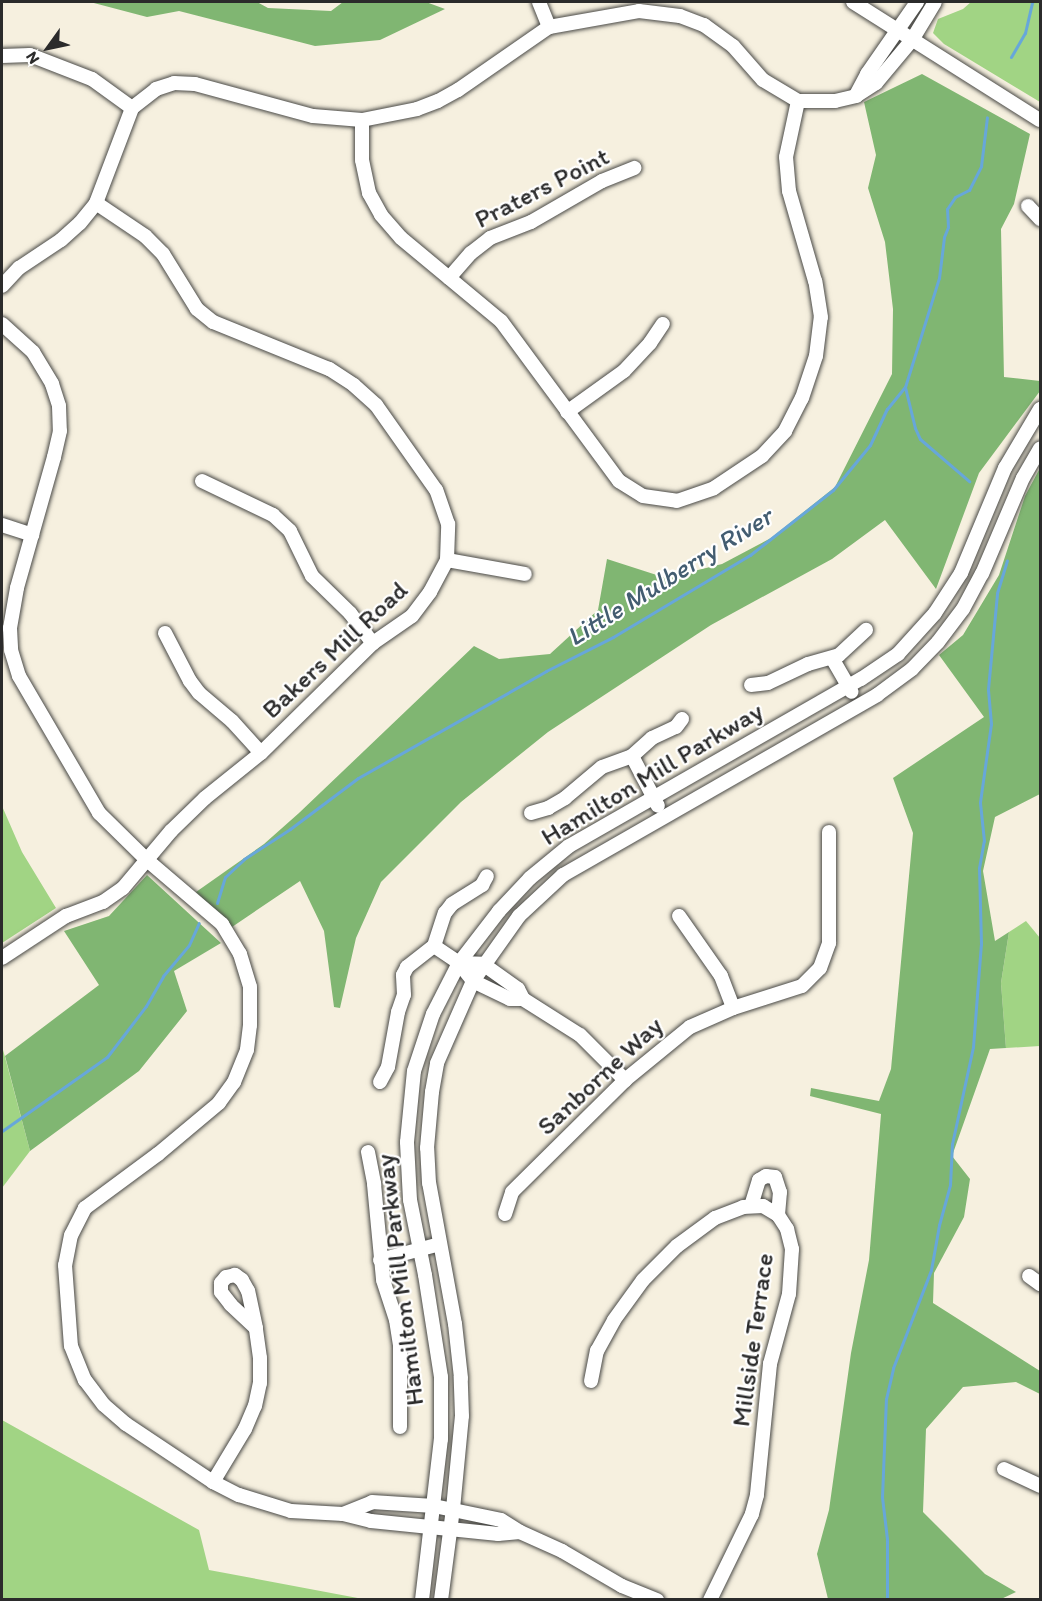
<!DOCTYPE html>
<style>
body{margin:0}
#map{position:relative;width:1042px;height:1601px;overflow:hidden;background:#f6f0df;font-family:Itim,sans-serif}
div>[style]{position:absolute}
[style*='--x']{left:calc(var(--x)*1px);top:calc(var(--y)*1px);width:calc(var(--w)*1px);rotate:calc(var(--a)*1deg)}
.green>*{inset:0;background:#a1d484}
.forest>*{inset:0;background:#80b672}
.stream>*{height:3px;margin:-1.5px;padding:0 1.5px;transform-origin:1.5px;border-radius:1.5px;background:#67a7da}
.roads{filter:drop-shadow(0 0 2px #494946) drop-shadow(0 0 2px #494946)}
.minor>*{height:14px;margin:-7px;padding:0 7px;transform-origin:7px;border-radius:7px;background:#fff}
span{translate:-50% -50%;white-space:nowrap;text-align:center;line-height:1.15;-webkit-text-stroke:4.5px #fff;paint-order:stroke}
.street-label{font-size:26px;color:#2b2b2b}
.water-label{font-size:27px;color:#435d71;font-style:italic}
.frame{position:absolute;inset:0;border:3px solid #2b2b2b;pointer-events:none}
.north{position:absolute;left:18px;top:18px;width:60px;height:60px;-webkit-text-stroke:4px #fff;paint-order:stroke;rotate:237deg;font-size:16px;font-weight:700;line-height:24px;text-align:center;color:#2b2b2b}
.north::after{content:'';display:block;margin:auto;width:21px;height:27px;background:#2b2b2b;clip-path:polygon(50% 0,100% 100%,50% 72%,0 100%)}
</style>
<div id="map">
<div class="green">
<i style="clip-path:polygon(971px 2px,1040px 2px,1040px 102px,944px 44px,933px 33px,938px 19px,963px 9px)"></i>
<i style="clip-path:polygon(2px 806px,22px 852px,56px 908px,2px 943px)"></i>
<i style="clip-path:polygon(1026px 921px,1040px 938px,1040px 1046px,1006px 1048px,1001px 983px,1009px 932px)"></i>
<i style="clip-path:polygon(2px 1046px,30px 1151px,2px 1188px)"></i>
<i style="clip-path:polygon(2px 1420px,199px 1530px,209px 1570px,363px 1599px,2px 1599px)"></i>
</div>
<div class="forest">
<i style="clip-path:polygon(90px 2px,257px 2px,268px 8px,331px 11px,343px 2px,426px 2px,445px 9px,380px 40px,315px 46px,179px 11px,147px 17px)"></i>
<i style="clip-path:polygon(922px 74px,1030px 134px,1014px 204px,1001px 229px,1004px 377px,1040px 381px,1040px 391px,979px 473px,936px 589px,885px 520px,832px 559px,711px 625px,548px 732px,461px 802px,381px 882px,356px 938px,340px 1008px,334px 1007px,324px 931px,300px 881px,232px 927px,196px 892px,264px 844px,299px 813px,474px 646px,499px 659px,550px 654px,598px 610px,607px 559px,666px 578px,722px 564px,771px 538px,835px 487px,892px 374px,893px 309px,885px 242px,868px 188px,876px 155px,864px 102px)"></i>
<i style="clip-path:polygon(1040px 468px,1040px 794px,995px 817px,983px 871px,995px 941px,1009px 932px,1001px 983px,1006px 1048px,990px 1049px,952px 1156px,970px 1179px,964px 1217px,934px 1273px,933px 1303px,1040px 1371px,1040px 1394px,1016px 1382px,963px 1387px,926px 1429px,923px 1512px,985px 1574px,1016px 1592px,999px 1600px,828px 1599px,817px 1554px,829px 1510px,851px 1353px,869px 1260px,881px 1114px,810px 1096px,811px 1088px,879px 1101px,891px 1069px,913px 833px,893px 778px,984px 717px,939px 655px,963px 635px,999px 575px,1025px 496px)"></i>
<i style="clip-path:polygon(147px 875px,221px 943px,174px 971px,187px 1011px,139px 1071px,30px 1151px,5px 1056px,99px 985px,64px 931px,109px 916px)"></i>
</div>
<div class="stream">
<i style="--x:1011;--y:57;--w:28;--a:-60"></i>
<i style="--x:1025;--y:33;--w:32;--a:-77"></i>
<i style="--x:905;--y:387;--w:42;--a:76.3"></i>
<i style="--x:915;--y:428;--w:12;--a:66"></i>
<i style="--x:920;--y:439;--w:65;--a:40.6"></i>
<i style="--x:217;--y:903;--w:27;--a:-73"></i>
<i style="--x:225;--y:877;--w:26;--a:-43"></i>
<i style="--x:244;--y:859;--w:55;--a:-33.1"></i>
<i style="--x:290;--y:829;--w:85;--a:-36.9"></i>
<i style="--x:358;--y:778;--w:216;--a:-29.6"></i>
<i style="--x:546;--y:671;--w:75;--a:-26.9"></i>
<i style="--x:613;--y:637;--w:160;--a:-30.9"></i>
<i style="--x:750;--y:555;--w:105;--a:-38.1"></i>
<i style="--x:833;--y:490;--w:58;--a:-50.6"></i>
<i style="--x:870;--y:445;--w:40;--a:-65"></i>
<i style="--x:887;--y:409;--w:28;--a:-51"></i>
<i style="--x:905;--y:387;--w:114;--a:-72.7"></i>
<i style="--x:939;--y:278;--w:41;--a:-83"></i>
<i style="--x:944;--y:237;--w:11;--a:-68"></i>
<i style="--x:948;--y:227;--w:18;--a:-93"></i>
<i style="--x:947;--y:209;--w:14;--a:-56"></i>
<i style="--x:955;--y:197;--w:16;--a:-27"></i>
<i style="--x:969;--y:190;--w:27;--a:-63"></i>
<i style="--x:981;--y:166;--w:49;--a:-83"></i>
<i style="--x:2;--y:1131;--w:128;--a:-35.2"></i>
<i style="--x:107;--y:1057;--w:64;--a:-52.6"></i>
<i style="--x:146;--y:1006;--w:34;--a:-60"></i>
<i style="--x:163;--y:976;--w:40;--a:-50"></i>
<i style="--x:189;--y:945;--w:24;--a:-66"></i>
<i style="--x:887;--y:1600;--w:61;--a:-90"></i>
<i style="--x:887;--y:1539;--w:42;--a:-96.8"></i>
<i style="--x:882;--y:1497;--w:98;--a:-87.7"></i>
<i style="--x:886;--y:1399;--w:32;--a:-77"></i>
<i style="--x:893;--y:1368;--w:105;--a:-68.8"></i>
<i style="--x:931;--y:1270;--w:46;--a:-79.9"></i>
<i style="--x:939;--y:1225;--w:41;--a:-74.6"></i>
<i style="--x:950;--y:1185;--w:41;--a:-87.2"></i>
<i style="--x:952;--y:1144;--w:99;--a:-77.8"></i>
<i style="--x:973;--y:1047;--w:103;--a:-85.6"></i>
<i style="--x:981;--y:944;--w:76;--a:-91.5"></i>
<i style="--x:979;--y:868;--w:27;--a:-80"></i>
<i style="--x:984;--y:841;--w:39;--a:-96"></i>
<i style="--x:980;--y:802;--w:79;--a:-82"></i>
<i style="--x:991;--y:724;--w:35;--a:-95"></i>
<i style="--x:988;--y:689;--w:96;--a:-84.6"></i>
<i style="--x:997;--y:593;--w:34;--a:-73"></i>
</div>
<div class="roads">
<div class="minor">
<i style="--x:539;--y:2;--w:27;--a:68"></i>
<i style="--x:853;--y:2;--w:221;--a:32.3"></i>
<i style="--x:2;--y:56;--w:28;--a:-2"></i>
<i style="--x:30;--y:55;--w:66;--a:21.2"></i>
<i style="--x:92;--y:79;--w:49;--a:35.9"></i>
<i style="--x:856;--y:95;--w:24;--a:-62"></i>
<i style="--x:867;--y:74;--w:88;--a:-55.2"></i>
<i style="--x:362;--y:120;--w:40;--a:90"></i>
<i style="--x:362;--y:160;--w:34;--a:78"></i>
<i style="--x:369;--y:193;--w:25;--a:61"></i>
<i style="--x:381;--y:215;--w:30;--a:49"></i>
<i style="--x:401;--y:238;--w:130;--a:39.7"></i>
<i style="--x:501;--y:321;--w:199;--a:53.6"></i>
<i style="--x:619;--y:481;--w:28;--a:32"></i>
<i style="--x:643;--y:496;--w:34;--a:8"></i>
<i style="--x:677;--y:501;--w:39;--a:-19"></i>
<i style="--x:714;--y:488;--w:58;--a:-33.7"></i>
<i style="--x:762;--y:456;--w:34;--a:-47"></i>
<i style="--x:785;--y:431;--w:37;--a:-63"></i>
<i style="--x:802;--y:398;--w:44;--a:-71.6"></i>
<i style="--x:816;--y:356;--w:39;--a:-83"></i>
<i style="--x:821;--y:317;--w:36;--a:-99"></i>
<i style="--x:815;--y:281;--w:94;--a:-106.1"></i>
<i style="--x:789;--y:191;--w:34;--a:-95"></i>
<i style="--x:786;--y:157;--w:57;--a:-77.9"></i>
<i style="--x:1028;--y:206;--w:18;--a:47"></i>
<i style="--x:449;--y:278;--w:33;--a:-49"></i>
<i style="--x:471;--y:253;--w:24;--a:-38"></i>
<i style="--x:490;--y:238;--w:44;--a:-21.3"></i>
<i style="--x:531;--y:222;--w:82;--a:-30"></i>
<i style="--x:602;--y:181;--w:35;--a:-22"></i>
<i style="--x:2;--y:286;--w:25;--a:-47"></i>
<i style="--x:19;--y:268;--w:50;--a:-33.7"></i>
<i style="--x:61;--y:240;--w:25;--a:-42"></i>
<i style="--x:80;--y:223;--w:26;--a:-51"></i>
<i style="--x:96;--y:203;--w:102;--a:-69.2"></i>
<i style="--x:132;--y:108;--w:31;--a:-38"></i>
<i style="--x:156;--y:89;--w:19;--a:-18"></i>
<i style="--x:174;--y:83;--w:21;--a:3"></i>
<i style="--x:195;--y:84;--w:122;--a:15.2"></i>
<i style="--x:313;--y:116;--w:49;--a:4.7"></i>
<i style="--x:362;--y:120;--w:56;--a:-11.3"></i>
<i style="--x:417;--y:109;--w:22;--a:-21"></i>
<i style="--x:438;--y:101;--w:23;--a:-29"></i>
<i style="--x:458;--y:90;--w:111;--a:-34.7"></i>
<i style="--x:549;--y:27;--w:91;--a:-10.1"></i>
<i style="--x:639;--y:11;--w:41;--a:7"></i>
<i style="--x:680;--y:16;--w:26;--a:21"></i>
<i style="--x:704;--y:25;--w:36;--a:36"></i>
<i style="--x:733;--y:46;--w:45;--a:48.6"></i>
<i style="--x:763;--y:80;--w:41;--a:31"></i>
<i style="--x:798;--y:101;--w:37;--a:0"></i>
<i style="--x:835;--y:101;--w:22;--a:-13"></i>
<i style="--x:856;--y:96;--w:24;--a:-33"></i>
<i style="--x:876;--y:83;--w:56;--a:-50.1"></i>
<i style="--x:912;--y:40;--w:44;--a:-58.8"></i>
<i style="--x:2;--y:324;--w:42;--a:42.1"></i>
<i style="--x:33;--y:352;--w:37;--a:59"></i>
<i style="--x:52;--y:384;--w:23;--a:72"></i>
<i style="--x:59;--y:406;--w:25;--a:88"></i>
<i style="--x:60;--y:431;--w:27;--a:103"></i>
<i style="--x:54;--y:457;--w:136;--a:105.8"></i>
<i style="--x:17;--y:588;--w:41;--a:99.9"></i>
<i style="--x:10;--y:628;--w:22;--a:87"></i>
<i style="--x:11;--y:650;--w:27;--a:73"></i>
<i style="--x:19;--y:676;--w:159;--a:59.7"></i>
<i style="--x:99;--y:813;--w:67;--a:44.4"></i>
<i style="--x:147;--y:860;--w:99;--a:40.5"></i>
<i style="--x:222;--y:924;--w:35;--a:59"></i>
<i style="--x:240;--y:954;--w:34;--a:73"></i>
<i style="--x:250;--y:987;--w:38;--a:90"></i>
<i style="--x:250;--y:1025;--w:25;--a:97"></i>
<i style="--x:247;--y:1050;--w:35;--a:112"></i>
<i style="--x:234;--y:1082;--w:26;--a:126"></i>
<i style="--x:219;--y:1103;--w:80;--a:140.1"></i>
<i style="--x:158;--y:1154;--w:91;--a:143.5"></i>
<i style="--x:85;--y:1208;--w:30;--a:117"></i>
<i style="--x:71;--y:1235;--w:31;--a:101"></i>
<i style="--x:65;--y:1265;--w:81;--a:85.8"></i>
<i style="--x:71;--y:1346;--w:37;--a:68"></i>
<i style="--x:85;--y:1380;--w:31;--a:53"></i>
<i style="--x:104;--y:1405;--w:29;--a:41"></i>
<i style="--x:126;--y:1424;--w:105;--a:33.7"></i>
<i style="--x:213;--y:1482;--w:29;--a:27"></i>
<i style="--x:239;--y:1495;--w:54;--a:17.1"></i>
<i style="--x:291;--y:1511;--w:52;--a:3.3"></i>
<i style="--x:343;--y:1514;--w:29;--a:14"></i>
<i style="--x:371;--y:1521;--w:128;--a:5.8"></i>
<i style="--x:498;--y:1534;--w:22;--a:-5"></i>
<i style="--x:567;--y:412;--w:70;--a:-35.7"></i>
<i style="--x:624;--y:371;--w:38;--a:-47"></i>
<i style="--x:650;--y:343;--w:23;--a:-56"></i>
<i style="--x:202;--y:481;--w:79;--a:25.6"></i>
<i style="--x:273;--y:515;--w:23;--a:43"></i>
<i style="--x:290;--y:531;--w:50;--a:63.9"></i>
<i style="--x:312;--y:576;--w:53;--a:44.2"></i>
<i style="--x:350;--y:613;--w:38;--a:53"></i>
<i style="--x:2;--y:525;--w:32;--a:18"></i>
<i style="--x:447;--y:560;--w:79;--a:10.2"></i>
<i style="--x:165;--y:633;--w:54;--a:62.5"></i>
<i style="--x:190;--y:681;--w:15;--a:53"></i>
<i style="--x:199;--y:693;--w:43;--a:40.3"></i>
<i style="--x:232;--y:721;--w:43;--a:47.8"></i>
<i style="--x:832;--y:658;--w:39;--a:60"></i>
<i style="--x:751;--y:685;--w:17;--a:-7"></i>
<i style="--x:768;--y:683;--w:44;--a:-25.4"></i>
<i style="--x:808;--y:664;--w:32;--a:-16"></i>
<i style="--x:839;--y:655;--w:37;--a:-43"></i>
<i style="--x:632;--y:756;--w:56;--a:62.5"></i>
<i style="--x:531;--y:813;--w:18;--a:-16"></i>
<i style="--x:548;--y:808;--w:20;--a:-30"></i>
<i style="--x:565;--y:798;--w:48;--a:-40"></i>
<i style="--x:602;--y:767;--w:32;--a:-20"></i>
<i style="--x:632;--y:756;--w:27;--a:-42"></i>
<i style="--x:652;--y:738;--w:26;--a:-25"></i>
<i style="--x:676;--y:727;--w:10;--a:-53"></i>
<i style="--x:679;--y:916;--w:73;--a:55"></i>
<i style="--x:721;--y:976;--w:34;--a:69"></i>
<i style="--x:434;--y:946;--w:30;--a:34"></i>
<i style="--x:2;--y:958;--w:77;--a:-33.3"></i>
<i style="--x:66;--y:916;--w:40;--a:-21"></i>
<i style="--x:103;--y:902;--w:24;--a:-35"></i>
<i style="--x:123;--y:888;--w:75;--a:-49.9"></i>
<i style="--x:171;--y:831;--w:47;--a:-44.1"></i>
<i style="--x:205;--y:798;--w:72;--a:-38.8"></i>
<i style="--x:261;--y:753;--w:157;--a:-44.5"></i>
<i style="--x:373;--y:643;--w:47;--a:-34.7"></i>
<i style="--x:412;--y:616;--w:30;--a:-53"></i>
<i style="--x:430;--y:592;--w:36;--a:-62"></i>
<i style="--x:447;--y:560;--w:36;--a:-88"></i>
<i style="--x:448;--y:524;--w:36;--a:-109"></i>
<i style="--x:436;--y:490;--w:104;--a:-125.2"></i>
<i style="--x:376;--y:405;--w:30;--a:-138"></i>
<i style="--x:354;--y:385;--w:30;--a:-147"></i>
<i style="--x:329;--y:369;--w:125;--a:-157.9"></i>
<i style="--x:213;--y:322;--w:21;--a:-141"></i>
<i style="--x:197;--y:309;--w:65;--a:-121.7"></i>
<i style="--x:163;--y:254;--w:25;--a:-135"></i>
<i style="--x:145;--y:236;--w:59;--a:-146"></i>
<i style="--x:459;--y:963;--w:24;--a:2"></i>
<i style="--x:483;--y:964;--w:43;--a:35.5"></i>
<i style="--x:518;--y:989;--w:11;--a:63"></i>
<i style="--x:523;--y:999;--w:13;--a:180"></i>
<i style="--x:510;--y:999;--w:41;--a:-154.1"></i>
<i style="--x:473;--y:981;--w:23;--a:-128"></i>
<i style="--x:523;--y:999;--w:67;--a:32.3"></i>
<i style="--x:580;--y:1035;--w:64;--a:45"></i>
<i style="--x:380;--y:1082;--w:17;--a:-62"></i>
<i style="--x:388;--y:1067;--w:56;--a:-79.7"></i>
<i style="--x:398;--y:1012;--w:18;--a:-71"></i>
<i style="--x:404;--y:995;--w:20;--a:-93"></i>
<i style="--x:403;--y:975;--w:9;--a:-63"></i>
<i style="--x:407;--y:967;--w:34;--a:-38"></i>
<i style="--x:434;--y:946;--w:35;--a:-72"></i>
<i style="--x:445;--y:913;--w:11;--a:-52"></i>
<i style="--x:452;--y:904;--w:36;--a:-32"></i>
<i style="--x:482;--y:885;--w:10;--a:-61"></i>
<i style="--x:368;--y:1152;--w:33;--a:79"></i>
<i style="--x:374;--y:1184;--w:96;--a:84.6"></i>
<i style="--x:383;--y:1280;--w:42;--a:72"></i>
<i style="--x:396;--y:1320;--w:26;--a:81"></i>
<i style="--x:400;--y:1346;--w:81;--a:90"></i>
<i style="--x:751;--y:1206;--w:27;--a:-73"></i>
<i style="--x:759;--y:1180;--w:8;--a:-30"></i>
<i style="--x:766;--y:1176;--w:9;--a:6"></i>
<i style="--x:775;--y:1177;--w:16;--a:72"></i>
<i style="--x:780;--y:1192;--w:23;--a:95"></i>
<i style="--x:505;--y:1214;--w:23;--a:-72"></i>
<i style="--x:512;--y:1192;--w:159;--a:-44.7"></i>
<i style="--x:625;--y:1080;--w:84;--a:-39.2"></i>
<i style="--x:690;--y:1027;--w:47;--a:-23.8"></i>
<i style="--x:733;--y:1008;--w:72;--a:-17.7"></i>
<i style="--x:802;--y:986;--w:25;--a:-45"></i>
<i style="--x:820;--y:968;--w:27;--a:-70"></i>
<i style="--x:829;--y:943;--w:111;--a:-90"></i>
<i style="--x:380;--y:1260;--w:62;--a:-14.9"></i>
<i style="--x:1029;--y:1276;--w:14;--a:36"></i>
<i style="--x:591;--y:1381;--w:31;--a:-79"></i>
<i style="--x:597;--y:1351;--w:35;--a:-61"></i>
<i style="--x:614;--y:1320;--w:49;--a:-54.1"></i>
<i style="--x:643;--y:1280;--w:48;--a:-45"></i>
<i style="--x:677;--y:1246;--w:47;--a:-36.4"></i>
<i style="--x:715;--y:1218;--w:30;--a:-21"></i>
<i style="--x:743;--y:1207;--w:20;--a:-3"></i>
<i style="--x:763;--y:1206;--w:17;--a:31"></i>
<i style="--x:778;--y:1215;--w:17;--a:57"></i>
<i style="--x:787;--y:1229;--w:21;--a:76"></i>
<i style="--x:792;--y:1249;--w:45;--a:93.8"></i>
<i style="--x:789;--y:1294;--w:73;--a:105.2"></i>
<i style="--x:770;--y:1364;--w:132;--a:95.7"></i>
<i style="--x:757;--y:1495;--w:20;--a:105"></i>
<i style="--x:752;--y:1514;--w:96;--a:116"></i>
<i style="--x:1004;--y:1469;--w:40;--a:25"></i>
<i style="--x:213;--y:1482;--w:62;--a:-58.9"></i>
<i style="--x:245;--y:1429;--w:25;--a:-67"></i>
<i style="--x:255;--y:1406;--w:24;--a:-78"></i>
<i style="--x:260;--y:1383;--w:25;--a:-90"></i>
<i style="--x:260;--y:1358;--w:30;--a:-98"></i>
<i style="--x:256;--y:1328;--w:38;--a:-102"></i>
<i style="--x:248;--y:1291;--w:13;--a:-119"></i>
<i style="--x:242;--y:1280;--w:9;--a:-144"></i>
<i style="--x:235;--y:1275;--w:9;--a:167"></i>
<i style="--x:226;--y:1277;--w:8;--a:130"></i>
<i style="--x:221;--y:1283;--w:9;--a:90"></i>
<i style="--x:221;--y:1292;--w:16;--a:52"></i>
<i style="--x:231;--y:1305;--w:34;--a:43"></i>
<i style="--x:343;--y:1514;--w:31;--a:-22"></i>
<i style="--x:372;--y:1502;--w:62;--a:3.7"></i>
<i style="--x:434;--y:1506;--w:68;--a:11.8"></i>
<i style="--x:501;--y:1520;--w:22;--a:32"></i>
<i style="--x:520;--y:1532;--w:46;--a:24.3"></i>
<i style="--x:562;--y:1551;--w:69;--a:30.3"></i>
<i style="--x:622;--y:1586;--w:38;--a:22"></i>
<i style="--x:422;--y:1600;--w:162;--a:-83.3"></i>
<i style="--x:441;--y:1439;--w:62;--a:-90"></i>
<i style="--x:441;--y:1377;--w:103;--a:-98.9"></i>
<i style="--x:425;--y:1275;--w:76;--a:-101.3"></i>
<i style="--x:410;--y:1200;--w:58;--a:-93"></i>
<i style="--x:407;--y:1142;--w:71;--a:-84.4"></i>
<i style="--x:414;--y:1071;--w:60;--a:-71.6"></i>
<i style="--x:433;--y:1014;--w:57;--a:-63"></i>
<i style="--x:459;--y:963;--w:66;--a:-52.4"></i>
<i style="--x:499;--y:911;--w:45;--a:-46.8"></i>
<i style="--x:530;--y:878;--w:50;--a:-39.4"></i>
<i style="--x:569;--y:846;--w:336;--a:-29.8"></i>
<i style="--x:861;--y:679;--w:45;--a:-34"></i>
<i style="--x:898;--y:654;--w:55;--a:-47.9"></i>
<i style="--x:935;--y:613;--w:48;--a:-57"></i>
<i style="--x:961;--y:573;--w:114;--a:-67.3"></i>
<i style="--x:1005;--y:468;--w:69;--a:-59.3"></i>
<i style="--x:441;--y:1600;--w:92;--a:-82.5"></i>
<i style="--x:453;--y:1509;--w:93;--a:-84.5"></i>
<i style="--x:462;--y:1416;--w:38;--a:-92"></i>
<i style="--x:461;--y:1378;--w:54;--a:-96.3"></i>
<i style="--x:455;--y:1324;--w:143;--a:-100.4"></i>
<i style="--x:429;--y:1183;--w:35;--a:-93"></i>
<i style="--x:427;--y:1148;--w:56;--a:-84.9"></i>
<i style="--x:432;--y:1092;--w:29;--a:-80"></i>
<i style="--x:437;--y:1063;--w:90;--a:-66.3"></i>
<i style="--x:473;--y:981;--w:80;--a:-54.7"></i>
<i style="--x:519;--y:916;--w:60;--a:-43"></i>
<i style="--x:563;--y:875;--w:362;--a:-29.8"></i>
<i style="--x:877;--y:695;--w:44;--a:-36.6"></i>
<i style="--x:912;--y:669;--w:37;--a:-46"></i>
<i style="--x:938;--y:642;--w:41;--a:-52.9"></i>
<i style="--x:963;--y:609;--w:40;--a:-62"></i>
<i style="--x:982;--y:574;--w:104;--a:-66.9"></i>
<i style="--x:1023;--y:478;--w:34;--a:-60"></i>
</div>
</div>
<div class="street-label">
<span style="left:542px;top:188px;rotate:-27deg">Praters Point</span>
<span style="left:335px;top:650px;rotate:-43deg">Bakers Mill Road</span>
<span style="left:652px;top:774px;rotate:-31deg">Hamilton Mill Parkway</span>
<span style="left:600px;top:1076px;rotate:-43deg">Sanborne Way</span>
<span style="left:400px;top:1280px;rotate:-97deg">Hamilton Mill Parkway</span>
<span style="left:753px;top:1340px;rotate:-82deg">Millside Terrace</span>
</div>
<div class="water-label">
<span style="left:669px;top:576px;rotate:-32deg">Little Mulberry River</span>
</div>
<div class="frame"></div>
<div class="north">N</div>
</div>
